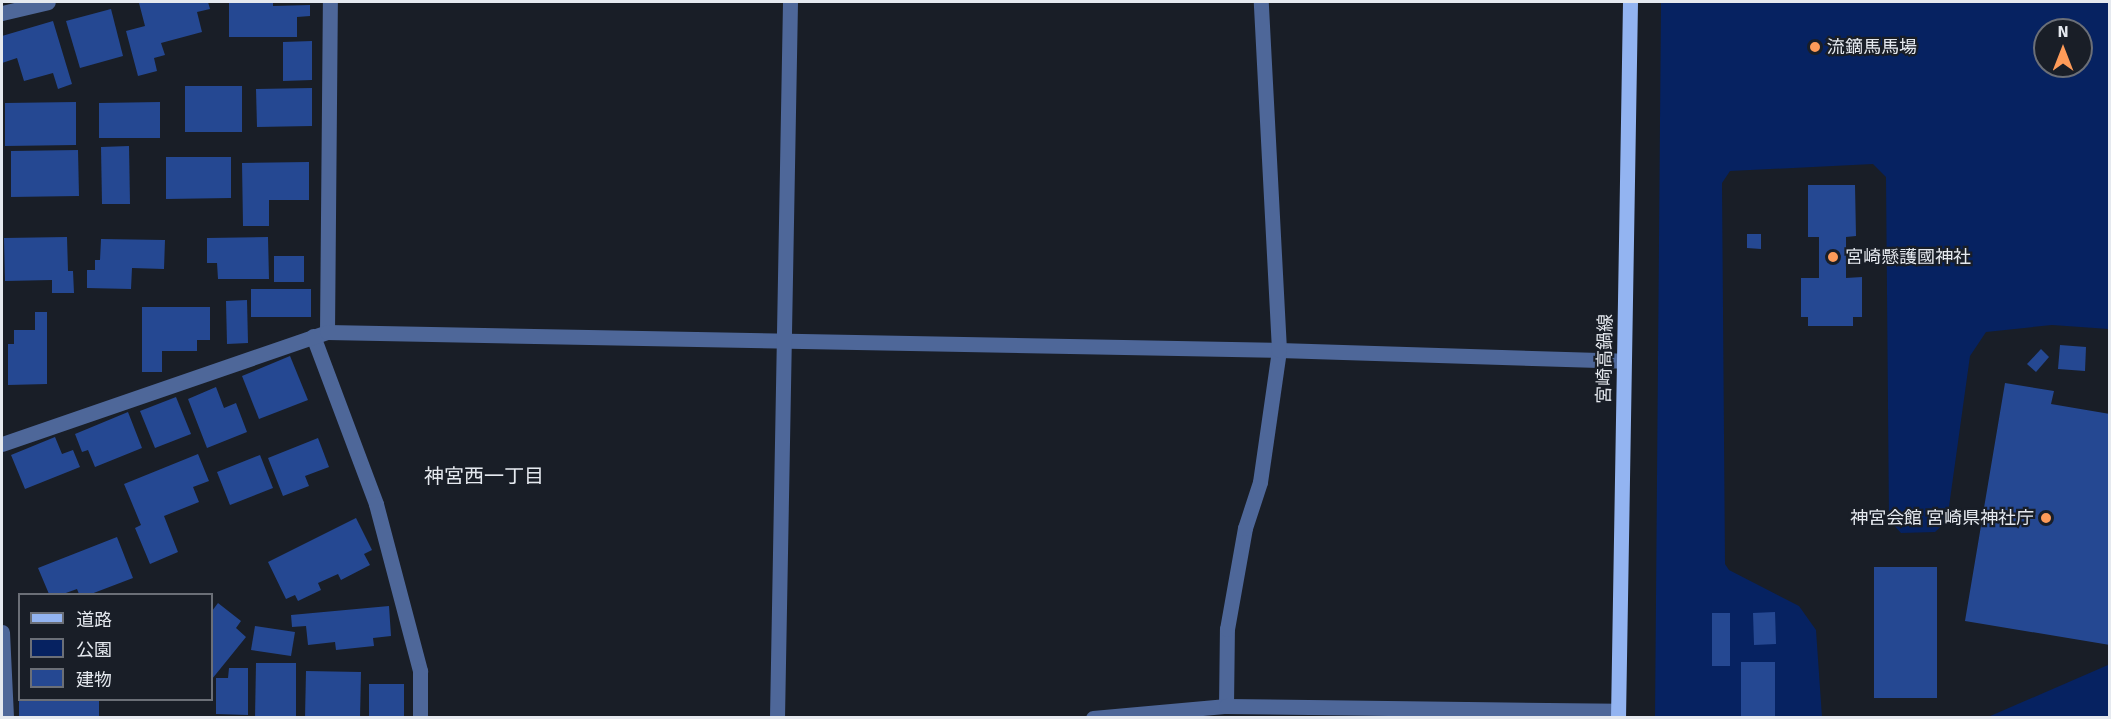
<!DOCTYPE html>
<meta charset="utf-8">
<style>
body{margin:0}
#map{position:relative;width:2111px;height:719px;overflow:hidden;background:#191e27;font-family:Signika,"Noto Sans JP",sans-serif}
div>[style]{position:absolute}
[style*='--x']{left:calc(var(--x)*1px);top:calc(var(--y)*1px);width:calc(var(--w)*1px);rotate:calc(var(--a)*1deg)}
.green>*{inset:0;background:#062261}
.building>*{inset:0;background:#254892}
.street>*{height:15px;margin:-7.5px;padding:0 7.5px;transform-origin:7.5px;border-radius:7.5px;background:#4e6799}
.primary>*{height:15px;margin:-7.5px;padding:0 7.5px;transform-origin:7.5px;border-radius:7.5px;background:#93b4f1}
.dots>*{width:16px;height:16px;translate:-50% -50%;box-sizing:border-box;border:3px solid #191e27;border-radius:50%}
span{translate:-50% -50%;white-space:nowrap;text-align:center;line-height:1.15;-webkit-text-stroke:4.5px #191e27;paint-order:stroke}
.poi-label{font-size:18px;color:#e5e9ef}
.left{translate:0 -50%;text-align:left}
.right{translate:-100% -50%;text-align:right}
.street-label{font-size:18px;color:#e5e9ef}
.neighbourhood-label{font-size:20px;color:#e5e9ef}
.frame{position:absolute;inset:0;border:3px solid #e5e9ef;pointer-events:none}
.legend{position:absolute;left:18px;top:593px;width:195px;height:108px;box-sizing:border-box;background:#191e27;border:2px solid #6b6f77;margin:0;padding:8px 10px;list-style:none;font-size:18px;color:#e5e9ef}
.legend li{display:flex;align-items:center;gap:12px;height:30px}
.legend b{width:30px;border:2px solid #6b6f77}
.north{position:absolute;left:2033px;top:18px;width:60px;height:60px;box-sizing:border-box;background:#191e27;border:2px solid #6b6f77;border-radius:50%;rotate:0deg;font-size:16px;font-weight:700;line-height:24px;text-align:center;color:#e5e9ef}
.north::after{content:'';display:block;margin:auto;width:21px;height:27px;background:#fe9b59;clip-path:polygon(50% 0,100% 100%,50% 72%,0 100%)}
</style>
<div id="map">
<div class="green">
<i style="clip-path:polygon(evenodd,1661px 2px,2109px 2px,2109px 329px,2052px 325px,1986px 332px,1970px 356px,1947px 521px,1935px 532px,1901px 533px,1889px 520px,1886px 177px,1873px 164px,1730px 171px,1722px 183px,1725px 564px,1729px 570px,1799px 606px,1816px 630px,1822px 717px,1655px 718px,1661px 2px,2045px 30px,2081px 30px,2081px 66px,2045px 66px,2045px 30px)"></i>
<i style="clip-path:polygon(2108px 665px,2109px 717px,1988px 717px)"></i>
</div>
<div class="building">
<i style="clip-path:polygon(144px 2px,208px 2px,210px 9px,197px 12px,202px 32px,161px 43px,165px 55px,154px 58px,157px 71px,138px 76px,126px 31px,145px 26px,139px 3px)"></i>
<i style="clip-path:polygon(229px 2px,273px 2px,273px 6px,310px 5px,310px 16px,297px 17px,297px 37px,229px 37px)"></i>
<i style="clip-path:polygon(111px 9px,123px 56px,80px 68px,66px 21px)"></i>
<i style="clip-path:polygon(53px 21px,72px 84px,58px 89px,53px 73px,24px 81px,17px 58px,2px 63px,2px 36px)"></i>
<i style="clip-path:polygon(312px 41px,312px 80px,283px 81px,283px 42px)"></i>
<i style="clip-path:polygon(185px 86px,242px 86px,242px 132px,185px 132px)"></i>
<i style="clip-path:polygon(312px 88px,312px 126px,257px 127px,256px 89px)"></i>
<i style="clip-path:polygon(76px 102px,76px 145px,5px 146px,5px 103px)"></i>
<i style="clip-path:polygon(160px 102px,160px 138px,99px 138px,99px 103px)"></i>
<i style="clip-path:polygon(129px 146px,130px 204px,102px 204px,101px 147px)"></i>
<i style="clip-path:polygon(78px 150px,79px 196px,11px 197px,11px 151px)"></i>
<i style="clip-path:polygon(166px 157px,231px 157px,231px 198px,166px 199px)"></i>
<i style="clip-path:polygon(309px 162px,309px 200px,269px 200px,269px 226px,243px 226px,242px 163px)"></i>
<i style="clip-path:polygon(1808px 185px,1855px 185px,1856px 236px,1846px 237px,1846px 278px,1862px 277px,1862px 317px,1853px 317px,1853px 326px,1808px 326px,1808px 317px,1801px 317px,1801px 278px,1819px 278px,1819px 237px,1808px 237px)"></i>
<i style="clip-path:polygon(1747px 234px,1761px 234px,1761px 249px,1747px 248px)"></i>
<i style="clip-path:polygon(67px 237px,68px 271px,73px 271px,74px 293px,52px 293px,52px 280px,5px 281px,4px 238px)"></i>
<i style="clip-path:polygon(268px 237px,269px 279px,218px 279px,217px 263px,207px 263px,207px 238px)"></i>
<i style="clip-path:polygon(101px 239px,165px 240px,164px 269px,132px 268px,131px 289px,87px 288px,87px 270px,95px 270px,95px 260px,100px 260px)"></i>
<i style="clip-path:polygon(274px 256px,304px 256px,304px 282px,274px 282px)"></i>
<i style="clip-path:polygon(251px 289px,311px 289px,311px 317px,251px 317px)"></i>
<i style="clip-path:polygon(247px 300px,248px 343px,227px 344px,226px 301px)"></i>
<i style="clip-path:polygon(142px 307px,210px 307px,210px 340px,197px 340px,197px 351px,162px 351px,162px 372px,142px 372px)"></i>
<i style="clip-path:polygon(35px 312px,47px 312px,47px 384px,8px 385px,8px 344px,14px 344px,14px 330px,35px 330px)"></i>
<i style="clip-path:polygon(2060px 345px,2086px 347px,2085px 371px,2058px 369px)"></i>
<i style="clip-path:polygon(2041px 349px,2049px 357px,2036px 372px,2027px 364px)"></i>
<i style="clip-path:polygon(290px 356px,308px 400px,259px 419px,242px 376px)"></i>
<i style="clip-path:polygon(2005px 383px,2054px 391px,2051px 404px,2110px 414px,2110px 645px,1965px 621px)"></i>
<i style="clip-path:polygon(216px 387px,224px 408px,236px 403px,247px 432px,207px 448px,188px 399px)"></i>
<i style="clip-path:polygon(176px 397px,191px 434px,155px 448px,140px 411px)"></i>
<i style="clip-path:polygon(128px 412px,142px 448px,95px 467px,88px 450px,82px 452px,75px 434px)"></i>
<i style="clip-path:polygon(55px 437px,62px 454px,73px 450px,80px 467px,25px 489px,11px 455px)"></i>
<i style="clip-path:polygon(318px 438px,329px 467px,305px 476px,309px 486px,283px 496px,268px 458px)"></i>
<i style="clip-path:polygon(198px 454px,209px 481px,193px 487px,199px 502px,164px 516px,178px 552px,150px 564px,135px 528px,141px 525px,124px 484px)"></i>
<i style="clip-path:polygon(260px 455px,273px 488px,230px 505px,217px 472px)"></i>
<i style="clip-path:polygon(356px 518px,372px 550px,364px 554px,370px 565px,341px 580px,338px 574px,318px 583px,321px 590px,298px 601px,295px 595px,286px 599px,268px 562px)"></i>
<i style="clip-path:polygon(117px 537px,133px 578px,91px 594px,79px 594px,77px 589px,63px 594px,49px 594px,38px 568px)"></i>
<i style="clip-path:polygon(1874px 567px,1937px 567px,1937px 698px,1874px 698px)"></i>
<i style="clip-path:polygon(218px 603px,241px 621px,236px 628px,246px 637px,212px 679px,212px 611px)"></i>
<i style="clip-path:polygon(389px 606px,391px 636px,373px 638px,374px 646px,336px 650px,335px 642px,308px 645px,306px 626px,292px 627px,291px 615px)"></i>
<i style="clip-path:polygon(1775px 612px,1776px 644px,1754px 645px,1753px 613px)"></i>
<i style="clip-path:polygon(1712px 613px,1730px 613px,1730px 666px,1712px 666px)"></i>
<i style="clip-path:polygon(255px 626px,295px 632px,291px 656px,251px 650px)"></i>
<i style="clip-path:polygon(1741px 662px,1775px 662px,1775px 717px,1741px 716px)"></i>
<i style="clip-path:polygon(256px 663px,296px 663px,296px 718px,255px 718px)"></i>
<i style="clip-path:polygon(229px 668px,248px 668px,248px 715px,216px 714px,216px 678px,228px 678px)"></i>
<i style="clip-path:polygon(306px 671px,361px 672px,360px 718px,305px 718px)"></i>
<i style="clip-path:polygon(369px 684px,404px 684px,404px 718px,369px 718px)"></i>
<i style="clip-path:polygon(19px 700px,99px 700px,99px 716px,19px 716px)"></i>
</div>
<div class="street">
<i style="--x:2;--y:13;--w:47;--a:-13.4"></i>
<i style="--x:327;--y:332;--w:330;--a:-89.5"></i>
<i style="--x:313;--y:336;--w:179;--a:69.4"></i>
<i style="--x:376;--y:504;--w:173;--a:75.2"></i>
<i style="--x:420;--y:671;--w:47;--a:90"></i>
<i style="--x:2;--y:444;--w:344;--a:-19"></i>
<i style="--x:327;--y:332;--w:952;--a:1.08"></i>
<i style="--x:1279;--y:350;--w:345;--a:1.8"></i>
<i style="--x:2;--y:632;--w:86;--a:87.3"></i>
<i style="--x:1226;--y:706;--w:77;--a:-89.3"></i>
<i style="--x:1227;--y:629;--w:103;--a:-79.9"></i>
<i style="--x:1245;--y:528;--w:48;--a:-71.9"></i>
<i style="--x:1260;--y:482;--w:133;--a:-81.8"></i>
<i style="--x:1279;--y:350;--w:348;--a:-93"></i>
<i style="--x:777;--y:718;--w:716;--a:-88.96"></i>
<i style="--x:1093;--y:718;--w:134;--a:-5.2"></i>
<i style="--x:1226;--y:706;--w:392;--a:0.7"></i>
</div>
<div class="primary">
<i style="--x:1618;--y:718;--w:716;--a:-89.04"></i>
</div>
<div class="dots">
<i style="left:1815px;top:47px;background:#fe9b59"></i>
<i style="left:1833px;top:257px;background:#fe9b59"></i>
<i style="left:2046px;top:518px;background:#fe9b59"></i>
</div>
<div class="poi-label">
<span class="left" style="left:1827px;top:47px">流鏑馬馬場</span>
<span class="left" style="left:1845px;top:257px">宮崎懸護國神社</span>
<span class="right" style="left:2034px;top:518px">神宮会館 宮崎県神社庁</span>
</div>
<div class="street-label">
<span style="left:1605px;top:359px;rotate:-89deg">宮崎高鍋線</span>
</div>
<div class="neighbourhood-label">
<span style="left:484px;top:476px">神宮西一丁目</span>
</div>
<div class="frame"></div>
<ul class="legend">
<li><b style="height:8px;background:#93b4f1"></b>道路</li>
<li><b style="height:16px;background:#062261"></b>公園</li>
<li><b style="height:16px;background:#254892"></b>建物</li>
</ul>
<div class="north">N</div>
</div>
